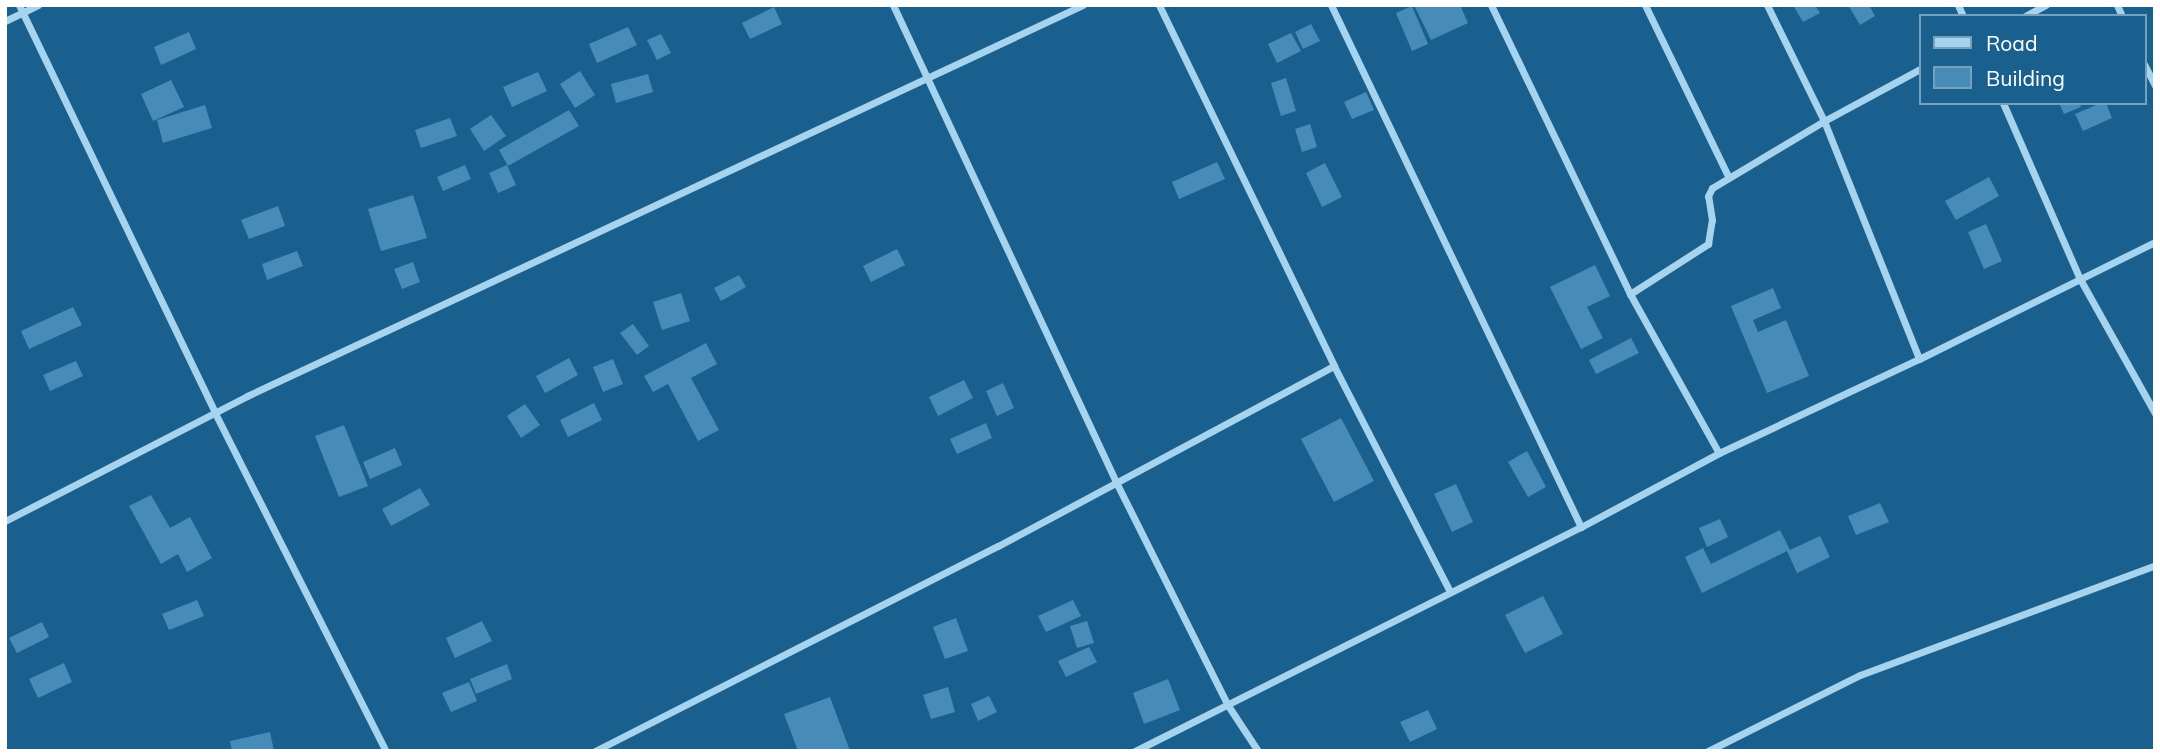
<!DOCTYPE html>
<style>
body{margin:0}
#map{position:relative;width:2160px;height:756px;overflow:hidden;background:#1a608e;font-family:Mulish,sans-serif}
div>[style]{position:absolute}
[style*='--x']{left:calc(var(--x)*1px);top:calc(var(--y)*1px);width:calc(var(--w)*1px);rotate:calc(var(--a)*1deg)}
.building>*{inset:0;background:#478cb8}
.street>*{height:7px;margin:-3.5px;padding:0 3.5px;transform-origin:3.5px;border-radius:3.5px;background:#a6d3ee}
span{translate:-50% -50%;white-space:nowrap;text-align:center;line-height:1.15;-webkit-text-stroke:7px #1a608e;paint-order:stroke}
.frame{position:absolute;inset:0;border:7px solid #fff;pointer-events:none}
.legend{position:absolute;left:1919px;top:14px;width:228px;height:91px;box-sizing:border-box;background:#1a608e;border:2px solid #76a0bb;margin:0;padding:9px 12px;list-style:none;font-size:21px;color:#fff}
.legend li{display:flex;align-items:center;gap:14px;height:35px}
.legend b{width:35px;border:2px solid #76a0bb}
</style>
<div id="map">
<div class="building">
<i style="clip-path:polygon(1414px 5px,1460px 5px,1468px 23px,1431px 40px)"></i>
<i style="clip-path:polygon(1793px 5px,1815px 5px,1820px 13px,1803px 22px)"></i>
<i style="clip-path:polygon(1848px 5px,1869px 5px,1875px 16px,1860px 25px)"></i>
<i style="clip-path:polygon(1412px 6px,1428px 44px,1412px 51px,1396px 13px)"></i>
<i style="clip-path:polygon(774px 7px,782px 24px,750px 39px,742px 23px)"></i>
<i style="clip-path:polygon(1311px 24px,1320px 41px,1303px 49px,1295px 32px)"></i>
<i style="clip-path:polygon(628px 27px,637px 45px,597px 63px,589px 44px)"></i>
<i style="clip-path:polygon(189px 32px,196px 49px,161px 65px,154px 47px)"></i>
<i style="clip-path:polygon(1291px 33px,1301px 51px,1277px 63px,1268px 44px)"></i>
<i style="clip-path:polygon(661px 34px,671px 53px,657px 60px,647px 40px)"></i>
<i style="clip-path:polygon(580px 71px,595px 95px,575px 108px,560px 84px)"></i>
<i style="clip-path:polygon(538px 72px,547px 91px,512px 107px,503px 87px)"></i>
<i style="clip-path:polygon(648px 74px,653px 92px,616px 103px,611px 84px)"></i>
<i style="clip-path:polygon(1286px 78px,1296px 111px,1281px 116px,1271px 83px)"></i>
<i style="clip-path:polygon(171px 80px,184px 107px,153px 121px,141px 94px)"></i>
<i style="clip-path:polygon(1366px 92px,1374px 110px,1352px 119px,1344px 102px)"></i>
<i style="clip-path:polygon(2059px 103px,2080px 103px,2081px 107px,2064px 114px)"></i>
<i style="clip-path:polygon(2101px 103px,2106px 103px,2112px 118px,2083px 131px,2075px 114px)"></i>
<i style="clip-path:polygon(205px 105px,212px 128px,163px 143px,157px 120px)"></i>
<i style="clip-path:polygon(569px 110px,579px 126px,508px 166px,499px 150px)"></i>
<i style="clip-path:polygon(491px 115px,506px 136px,484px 151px,470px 129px)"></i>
<i style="clip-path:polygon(450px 118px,457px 136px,421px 148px,415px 130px)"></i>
<i style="clip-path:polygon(1310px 124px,1317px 147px,1302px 152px,1295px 129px)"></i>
<i style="clip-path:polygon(1217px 162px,1225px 179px,1179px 199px,1172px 182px)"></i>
<i style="clip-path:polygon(1325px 163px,1342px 197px,1322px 207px,1306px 173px)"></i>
<i style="clip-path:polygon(465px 165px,471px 179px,443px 191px,437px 177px)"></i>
<i style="clip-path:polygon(507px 165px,516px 185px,498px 193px,489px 173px)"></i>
<i style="clip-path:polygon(1989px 177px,1999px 196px,1956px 220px,1945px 201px)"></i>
<i style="clip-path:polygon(413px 195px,427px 238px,381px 251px,368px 209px)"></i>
<i style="clip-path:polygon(278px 206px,285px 226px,249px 239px,241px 220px)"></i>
<i style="clip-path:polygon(1986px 224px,2002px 261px,1984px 269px,1968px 232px)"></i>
<i style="clip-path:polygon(897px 249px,905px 265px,871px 282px,863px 266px)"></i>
<i style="clip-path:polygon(297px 251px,303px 266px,267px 280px,262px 264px)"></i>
<i style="clip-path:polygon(413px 262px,420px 282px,402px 289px,394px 269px)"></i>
<i style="clip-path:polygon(1595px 265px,1610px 296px,1587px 307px,1603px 338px,1581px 349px,1550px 287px)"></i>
<i style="clip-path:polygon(739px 275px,746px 287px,721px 301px,714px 288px)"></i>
<i style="clip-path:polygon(1773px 288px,1781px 308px,1753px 320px,1758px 332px,1786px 320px,1809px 376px,1767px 393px,1731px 306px)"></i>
<i style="clip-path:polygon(681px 293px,690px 321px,662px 330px,653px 302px)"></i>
<i style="clip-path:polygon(73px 307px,82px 325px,29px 349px,21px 331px)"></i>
<i style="clip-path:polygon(633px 324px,649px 346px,637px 355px,620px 333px)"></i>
<i style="clip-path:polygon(1631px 338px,1639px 353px,1596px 374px,1589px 360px)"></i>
<i style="clip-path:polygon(706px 343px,717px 364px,691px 378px,719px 430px,698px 441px,668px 384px,653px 392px,644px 376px)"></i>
<i style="clip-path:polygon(569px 358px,578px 375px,545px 393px,536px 376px)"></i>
<i style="clip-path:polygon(613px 359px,623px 384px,603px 392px,593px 367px)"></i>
<i style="clip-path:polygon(76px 361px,83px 376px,50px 391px,43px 375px)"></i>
<i style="clip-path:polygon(964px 380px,973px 398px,938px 416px,929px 397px)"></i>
<i style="clip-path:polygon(1003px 383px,1014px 408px,997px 416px,986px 391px)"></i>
<i style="clip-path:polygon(594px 403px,602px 420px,568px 437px,560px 420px)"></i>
<i style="clip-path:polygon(525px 404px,540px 425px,521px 438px,507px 416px)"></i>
<i style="clip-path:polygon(1341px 418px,1374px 481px,1334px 502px,1301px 439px)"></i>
<i style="clip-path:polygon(986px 423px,992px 438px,957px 454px,950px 439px)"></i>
<i style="clip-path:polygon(344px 425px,368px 486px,339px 497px,315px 436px)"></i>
<i style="clip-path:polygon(395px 448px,402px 465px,370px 479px,363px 462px)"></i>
<i style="clip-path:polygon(1527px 451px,1546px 487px,1528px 497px,1508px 462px)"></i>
<i style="clip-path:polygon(1456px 484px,1473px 522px,1452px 532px,1434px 494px)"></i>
<i style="clip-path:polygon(420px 488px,430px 505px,391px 526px,382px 509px)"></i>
<i style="clip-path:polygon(151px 495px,170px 528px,190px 517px,212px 558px,187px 572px,178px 554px,161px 564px,129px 506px)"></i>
<i style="clip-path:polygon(1880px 503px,1889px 522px,1856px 535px,1848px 516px)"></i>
<i style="clip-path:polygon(1720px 519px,1728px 537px,1707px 547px,1699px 528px)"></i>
<i style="clip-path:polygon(1780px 530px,1790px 550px,1820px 536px,1830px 557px,1797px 573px,1787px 551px,1702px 593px,1685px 557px,1703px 548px,1711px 564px)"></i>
<i style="clip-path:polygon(1543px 596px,1563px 634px,1525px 653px,1505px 615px)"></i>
<i style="clip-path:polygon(197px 600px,204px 616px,169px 630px,162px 614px)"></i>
<i style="clip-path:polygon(1073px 600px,1081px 616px,1046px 632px,1038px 616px)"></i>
<i style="clip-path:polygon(956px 618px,968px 651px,945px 659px,933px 627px)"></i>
<i style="clip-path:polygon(482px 621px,492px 641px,455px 658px,446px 638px)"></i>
<i style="clip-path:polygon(1087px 621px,1094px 643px,1077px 648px,1070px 626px)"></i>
<i style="clip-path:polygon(42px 622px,49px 637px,17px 653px,9px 638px)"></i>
<i style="clip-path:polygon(1089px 647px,1097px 662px,1066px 677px,1058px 661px)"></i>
<i style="clip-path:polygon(64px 663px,72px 682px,38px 698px,29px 679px)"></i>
<i style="clip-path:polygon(507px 664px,512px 679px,476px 694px,470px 679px)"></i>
<i style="clip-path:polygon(1168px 679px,1180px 710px,1144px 724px,1133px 693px)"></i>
<i style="clip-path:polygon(469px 682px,477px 701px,451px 712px,442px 693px)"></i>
<i style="clip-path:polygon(948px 687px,955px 712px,931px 719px,923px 695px)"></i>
<i style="clip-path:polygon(989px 696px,997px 712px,978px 721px,971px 704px)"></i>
<i style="clip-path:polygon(830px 697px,850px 751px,798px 751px,784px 714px)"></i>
<i style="clip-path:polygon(1428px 710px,1437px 729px,1410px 742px,1400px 722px)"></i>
<i style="clip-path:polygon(270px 732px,274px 751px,232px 751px,230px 741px)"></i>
</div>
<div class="street">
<i style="--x:19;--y:5;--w:453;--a:64.3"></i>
<i style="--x:215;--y:413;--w:379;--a:63.2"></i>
<i style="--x:893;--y:5;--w:527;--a:64.94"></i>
<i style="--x:1116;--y:482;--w:248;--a:63.4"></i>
<i style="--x:1227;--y:704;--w:56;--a:56.6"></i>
<i style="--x:1159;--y:5;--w:401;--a:64.1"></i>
<i style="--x:1334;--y:366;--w:254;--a:62.8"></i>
<i style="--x:1331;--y:5;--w:579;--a:64.41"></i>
<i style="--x:1491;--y:5;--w:321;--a:64.3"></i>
<i style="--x:1630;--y:294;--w:182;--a:60.8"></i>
<i style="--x:1645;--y:5;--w:192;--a:64.1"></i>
<i style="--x:1767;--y:5;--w:129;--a:63.8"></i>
<i style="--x:1824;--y:121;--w:256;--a:68.2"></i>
<i style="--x:1958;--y:5;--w:12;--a:66"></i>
<i style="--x:2117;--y:5;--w:12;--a:66"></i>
<i style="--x:2025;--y:16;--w:24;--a:-28"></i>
<i style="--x:5;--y:21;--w:37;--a:-26"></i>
<i style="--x:2144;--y:64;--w:25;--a:63"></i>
<i style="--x:2003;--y:103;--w:192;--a:66.4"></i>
<i style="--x:2080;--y:279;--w:154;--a:60.8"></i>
<i style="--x:1630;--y:294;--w:93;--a:-32.7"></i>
<i style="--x:1708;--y:244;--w:24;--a:-81"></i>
<i style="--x:1712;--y:220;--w:24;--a:-99"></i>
<i style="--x:1708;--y:196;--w:9;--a:-63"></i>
<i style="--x:1712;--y:188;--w:131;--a:-30.9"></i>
<i style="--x:1824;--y:121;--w:109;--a:-28.4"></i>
<i style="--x:5;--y:521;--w:272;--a:-27.3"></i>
<i style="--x:247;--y:396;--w:923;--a:-25.07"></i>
<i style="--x:595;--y:751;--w:452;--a:-27"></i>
<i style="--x:998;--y:546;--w:381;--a:-28.2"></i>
<i style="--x:1135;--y:751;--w:499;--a:-26.7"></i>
<i style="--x:1581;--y:527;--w:157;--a:-28.2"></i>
<i style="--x:1719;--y:453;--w:221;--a:-25.2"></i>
<i style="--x:1919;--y:359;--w:263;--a:-26.4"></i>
<i style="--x:1708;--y:751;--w:170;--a:-26.6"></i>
<i style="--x:1860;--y:675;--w:315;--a:-20.4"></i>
</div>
<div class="frame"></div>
<ul class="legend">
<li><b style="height:9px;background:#a6d3ee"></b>Road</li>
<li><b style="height:19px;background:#478cb8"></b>Building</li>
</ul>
</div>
